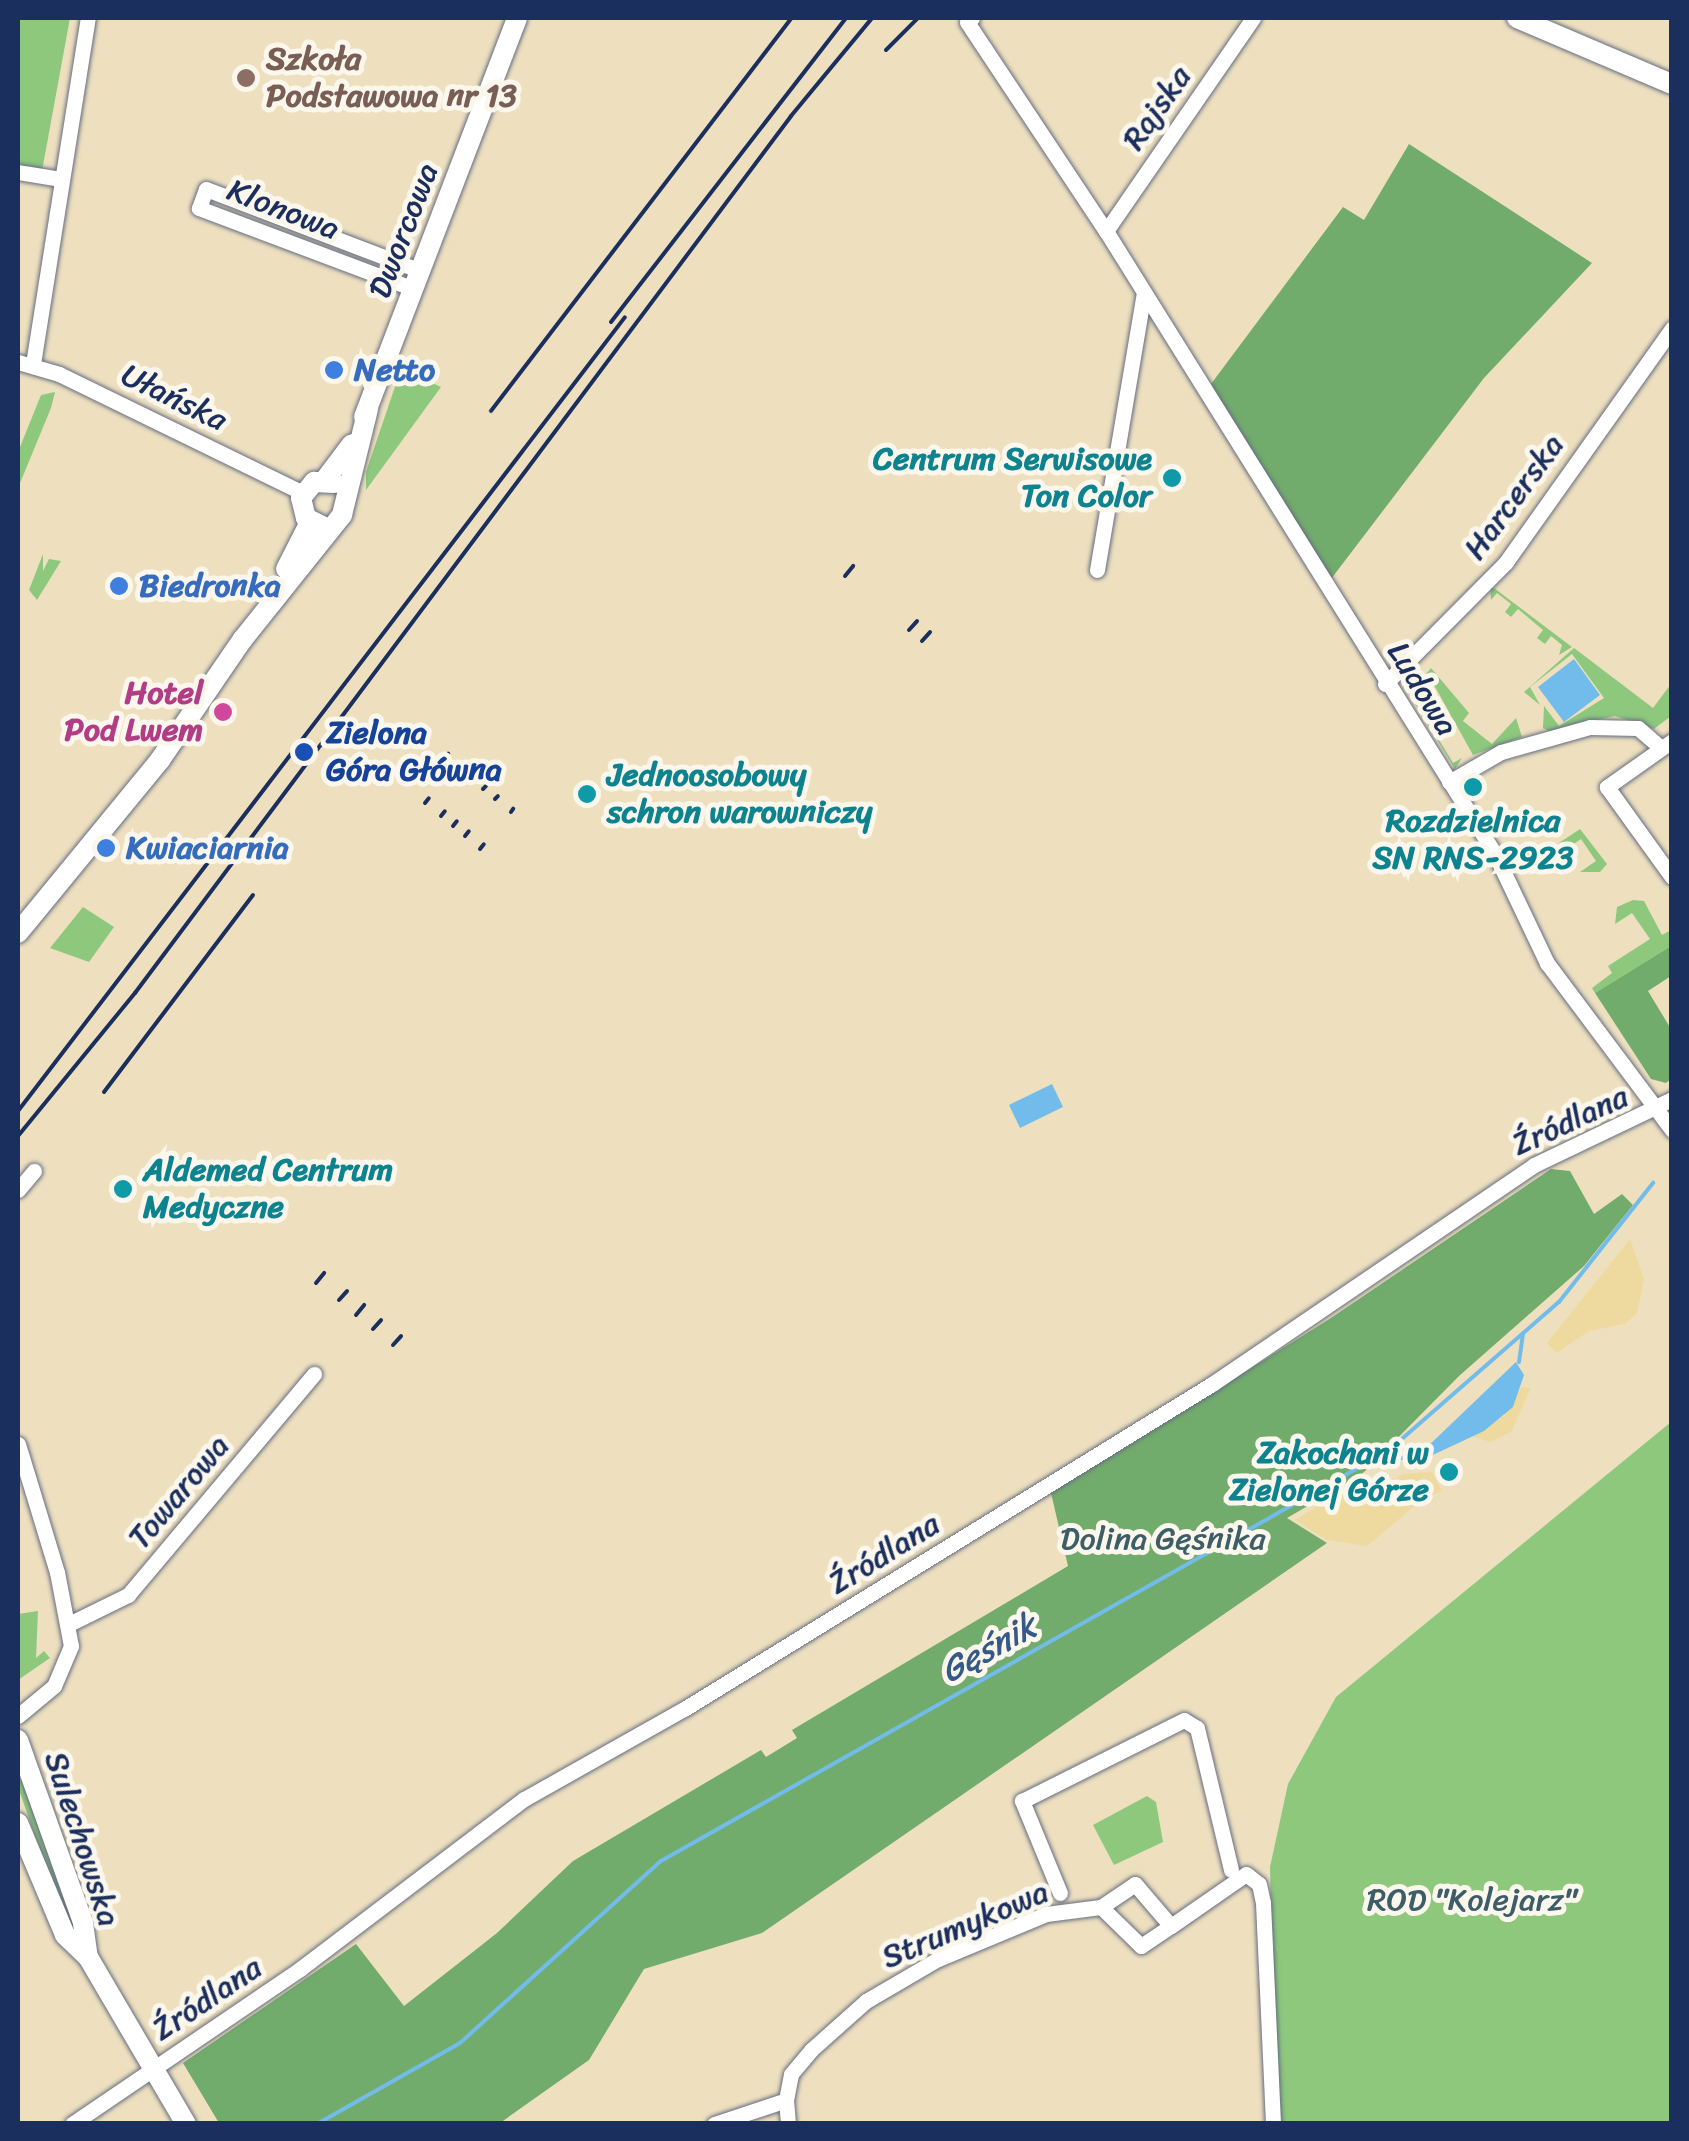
<!DOCTYPE html>
<meta charset="utf-8">
<style>
body{margin:0}
#map{position:relative;width:1689px;height:2141px;overflow:hidden;background:#eee0bf;font-family:Sriracha,sans-serif}
div>[style]{position:absolute}
[style*='--x']{left:calc(var(--x)*1px);top:calc(var(--y)*1px);width:calc(var(--w)*1px);rotate:calc(var(--a)*1deg)}
.green>*{inset:0;background:#8dc87d}
.forest>*{inset:0;background:#72ac6c}
.sand>*{inset:0;background:#eeda9e}
.water>*{inset:0;background:#72bceb}
.stream>*{height:4px;margin:-2px;padding:0 2px;transform-origin:2px;border-radius:2px;background:#72bceb}
.roads{filter:drop-shadow(0 0 2px #656d80) drop-shadow(0 0 2px #656d80)}
.minor>*{height:15px;margin:-7.5px;padding:0 7.5px;transform-origin:7.5px;border-radius:7.5px;background:#fff}
.tertiary>*{height:20px;margin:-10px;padding:0 10px;transform-origin:10px;border-radius:10px;background:#fff}
.rail>*{height:4px;margin:-2px;padding:0 2px;transform-origin:2px;border-radius:2px;background:#1b2f5e}
.dots>*{width:28px;height:28px;translate:-50% -50%;box-sizing:border-box;border:5px solid #fbf7ec;border-radius:50%}
span{translate:-50% -50%;white-space:nowrap;text-align:center;line-height:1.15;-webkit-text-stroke:10px #fbf7ec;paint-order:stroke}
.education-label{font-size:32px;color:#785e54;font-weight:700}
.left{translate:0 -50%;text-align:left}
.street-label{font-size:32px;color:#1b2f5e}
.shop-label{font-size:32px;color:#366cbe;font-weight:700}
.culture-label{font-size:32px;color:#0d838f;font-weight:700}
.right{translate:-100% -50%;text-align:right}
.hotel-label{font-size:32px;color:#b23c85;font-weight:700}
.transit-label{font-size:32px;color:#164399;font-weight:700}
.park-label{font-size:32px;color:#3d5d67}
.water-label{font-size:35px;color:#355988;font-style:italic}
.frame{position:absolute;inset:0;border:20px solid #1b2f5e;pointer-events:none}
</style>
<div id="map">
<div class="green">
<i style="clip-path:polygon(18px 18px,70px 18px,42px 171px,18px 169px)"></i>
<i style="clip-path:polygon(401px 369px,441px 387px,366px 490px,366px 472px)"></i>
<i style="clip-path:polygon(55px 392px,51px 408px,18px 488px,18px 452px,41px 395px)"></i>
<i style="clip-path:polygon(43px 554px,43px 571px,49px 559px,61px 561px,37px 600px,29px 590px)"></i>
<i style="clip-path:polygon(1490px 585px,1572px 647px,1559px 655px,1562px 645px,1551px 636px,1545px 644px,1537px 638px,1543px 630px,1518px 609px,1511px 617px,1505px 612px,1511px 604px,1497px 593px,1491px 600px)"></i>
<i style="clip-path:polygon(1574px 648px,1653px 708px,1671px 684px,1671px 716px,1654px 729px,1615px 716px,1549px 731px,1543px 728px,1544px 706px,1559px 726px,1604px 698px,1572px 654px,1530px 687px,1540px 705px,1524px 692px)"></i>
<i style="clip-path:polygon(1431px 668px,1469px 713px,1463px 721px,1492px 744px,1516px 718px,1522px 737px,1473px 755px,1429px 676px,1412px 696px,1453px 763px,1462px 758px,1455px 769px,1405px 687px,1414px 673px,1420px 681px)"></i>
<i style="clip-path:polygon(1580px 829px,1607px 864px,1600px 872px,1580px 872px,1596px 861px,1581px 839px,1534px 871px,1529px 863px)"></i>
<i style="clip-path:polygon(1633px 900px,1644px 901px,1662px 935px,1671px 930px,1671px 946px,1595px 993px,1592px 988px,1612px 973px,1608px 966px,1650px 939px,1632px 913px,1615px 924px,1617px 907px)"></i>
<i style="clip-path:polygon(83px 907px,114px 927px,89px 962px,50px 948px)"></i>
<i style="clip-path:polygon(1671px 1422px,1671px 2123px,1282px 2124px,1275px 2082px,1270px 1867px,1288px 1784px,1336px 1697px)"></i>
<i style="clip-path:polygon(38px 1611px,36px 1658px,44px 1651px,50px 1658px,18px 1680px,18px 1614px)"></i>
<i style="clip-path:polygon(23px 1773px,83px 1942px,55px 1893px,18px 1787px)"></i>
<i style="clip-path:polygon(1147px 1796px,1156px 1802px,1163px 1842px,1114px 1865px,1093px 1825px)"></i>
</div>
<div class="forest">
<i style="clip-path:polygon(1409px 144px,1592px 263px,1484px 378px,1331px 579px,1211px 384px,1343px 207px,1364px 220px)"></i>
<i style="clip-path:polygon(1671px 946px,1671px 976px,1648px 991px,1671px 1029px,1671px 1079px,1666px 1083px,1651px 1079px,1595px 993px)"></i>
<i style="clip-path:polygon(1551px 1169px,1570px 1171px,1594px 1214px,1622px 1194px,1633px 1205px,1584px 1266px,1459px 1376px,1361px 1475px,1287px 1518px,1327px 1543px,762px 1933px,644px 1969px,589px 2060px,500px 2123px,219px 2123px,183px 2063px,356px 1944px,404px 2006px,497px 1933px,573px 1861px,761px 1750px,766px 1757px,797px 1738px,792px 1730px,1068px 1566px,1051px 1493px,1331px 1318px)"></i>
</div>
<div class="sand">
<i style="clip-path:polygon(1630px 1239px,1644px 1279px,1637px 1313px,1625px 1324px,1589px 1331px,1557px 1353px,1547px 1343px)"></i>
<i style="clip-path:polygon(1522px 1387px,1531px 1388px,1511px 1432px,1490px 1442px,1472px 1436px,1504px 1416px)"></i>
<i style="clip-path:polygon(1432px 1472px,1442px 1491px,1424px 1498px,1367px 1546px,1327px 1540px,1295px 1520px,1368px 1475px,1382px 1486px,1403px 1474px)"></i>
</div>
<div class="water">
<i style="clip-path:polygon(1574px 659px,1600px 695px,1564px 722px,1538px 687px)"></i>
<i style="clip-path:polygon(1052px 1084px,1063px 1107px,1020px 1128px,1009px 1105px)"></i>
<i style="clip-path:polygon(1516px 1362px,1524px 1375px,1513px 1407px,1484px 1431px,1422px 1460px,1425px 1449px)"></i>
</div>
<div class="stream">
<i style="--x:1519;--y:1362;--w:29;--a:-82"></i>
<i style="--x:1381;--y:1459;--w:39;--a:-3"></i>
<i style="--x:317;--y:2124;--w:164;--a:-29.5"></i>
<i style="--x:460;--y:2043;--w:271;--a:-42.2"></i>
<i style="--x:661;--y:1861;--w:835;--a:-29.42"></i>
<i style="--x:1388;--y:1451;--w:227;--a:-41.1"></i>
<i style="--x:1559;--y:1302;--w:152;--a:-51.7"></i>
</div>
<div class="roads">
<div class="minor">
<i style="--x:972;--y:18;--w:6;--a:141"></i>
<i style="--x:967;--y:22;--w:251;--a:56.4"></i>
<i style="--x:1106;--y:231;--w:734;--a:58.02"></i>
<i style="--x:1495;--y:854;--w:121;--a:64.5"></i>
<i style="--x:1547;--y:963;--w:209;--a:53.2"></i>
<i style="--x:18;--y:172;--w:44;--a:9.2"></i>
<i style="--x:1106;--y:231;--w:259;--a:-55.4"></i>
<i style="--x:414;--y:289;--w:230;--a:-159.4"></i>
<i style="--x:199;--y:208;--w:20;--a:-70"></i>
<i style="--x:206;--y:189;--w:230;--a:20.9"></i>
<i style="--x:18;--y:362;--w:43;--a:16.3"></i>
<i style="--x:59;--y:374;--w:271;--a:26"></i>
<i style="--x:33;--y:364;--w:350;--a:-81"></i>
<i style="--x:1097;--y:570;--w:281;--a:-80.4"></i>
<i style="--x:1385;--y:684;--w:172;--a:-45.2"></i>
<i style="--x:1506;--y:562;--w:287;--a:-54.6"></i>
<i style="--x:1672;--y:741;--w:80;--a:144.7"></i>
<i style="--x:1607;--y:787;--w:111;--a:54.2"></i>
<i style="--x:1449;--y:782;--w:60;--a:-30"></i>
<i style="--x:1501;--y:752;--w:92;--a:-15.7"></i>
<i style="--x:1590;--y:727;--w:48;--a:1.2"></i>
<i style="--x:1638;--y:728;--w:30;--a:41"></i>
<i style="--x:18;--y:1190;--w:25;--a:-50"></i>
<i style="--x:18;--y:1444;--w:134;--a:73.1"></i>
<i style="--x:57;--y:1572;--w:75;--a:79.3"></i>
<i style="--x:71;--y:1646;--w:43;--a:113"></i>
<i style="--x:54;--y:1686;--w:47;--a:140.2"></i>
<i style="--x:69;--y:1624;--w:66;--a:-26.2"></i>
<i style="--x:128;--y:1595;--w:289;--a:-49.9"></i>
<i style="--x:1060;--y:1893;--w:100;--a:-112.4"></i>
<i style="--x:1022;--y:1801;--w:181;--a:-26.6"></i>
<i style="--x:1184;--y:1720;--w:15;--a:32"></i>
<i style="--x:1197;--y:1728;--w:146;--a:76.5"></i>
<i style="--x:1101;--y:1907;--w:56;--a:44.3"></i>
<i style="--x:1141;--y:1946;--w:36;--a:-34"></i>
<i style="--x:786;--y:2100;--w:24;--a:85"></i>
<i style="--x:72;--y:2124;--w:276;--a:-34.2"></i>
<i style="--x:300;--y:1969;--w:281;--a:-37.2"></i>
<i style="--x:524;--y:1799;--w:184;--a:-29.4"></i>
<i style="--x:684;--y:1709;--w:620;--a:-31.61"></i>
<i style="--x:1212;--y:1384;--w:389;--a:-34.2"></i>
<i style="--x:1534;--y:1165;--w:153;--a:-25.6"></i>
<i style="--x:714;--y:2124;--w:76;--a:-18.4"></i>
<i style="--x:786;--y:2100;--w:26;--a:-79"></i>
<i style="--x:791;--y:2074;--w:31;--a:-50"></i>
<i style="--x:811;--y:2050;--w:74;--a:-41.7"></i>
<i style="--x:866;--y:2001;--w:83;--a:-30.3"></i>
<i style="--x:938;--y:1959;--w:117;--a:-22.6"></i>
<i style="--x:1046;--y:1914;--w:55;--a:-7.3"></i>
<i style="--x:1101;--y:1907;--w:41;--a:-34.1"></i>
<i style="--x:1135;--y:1884;--w:55;--a:49.4"></i>
<i style="--x:1171;--y:1926;--w:91;--a:-34.7"></i>
<i style="--x:1246;--y:1874;--w:16;--a:38"></i>
<i style="--x:1259;--y:1884;--w:19;--a:78"></i>
<i style="--x:1263;--y:1903;--w:221;--a:87.4"></i>
</div>
<div class="tertiary">
<i style="--x:1517;--y:18;--w:168;--a:23.1"></i>
<i style="--x:364;--y:417;--w:427;--a:-69"></i>
<i style="--x:324;--y:481;--w:46;--a:-52.9"></i>
<i style="--x:322;--y:526;--w:18;--a:-153"></i>
<i style="--x:306;--y:518;--w:21;--a:-104"></i>
<i style="--x:301;--y:498;--w:21;--a:-51"></i>
<i style="--x:314;--y:482;--w:20;--a:3"></i>
<i style="--x:286;--y:569;--w:53;--a:-62.9"></i>
<i style="--x:18;--y:933;--w:224;--a:-50.6"></i>
<i style="--x:160;--y:760;--w:147;--a:-55.6"></i>
<i style="--x:243;--y:639;--w:159;--a:-51.4"></i>
<i style="--x:342;--y:515;--w:109;--a:-76.2"></i>
<i style="--x:18;--y:1740;--w:194;--a:70.4"></i>
<i style="--x:83;--y:1923;--w:34;--a:82"></i>
<i style="--x:18;--y:1823;--w:121;--a:67.2"></i>
<i style="--x:65;--y:1935;--w:32;--a:44"></i>
<i style="--x:88;--y:1957;--w:194;--a:59.6"></i>
</div>
</div>
<div class="rail">
<i style="--x:886;--y:50;--w:45;--a:-45"></i>
<i style="--x:611;--y:322;--w:384;--a:-52.3"></i>
<i style="--x:491;--y:411;--w:495;--a:-52.6"></i>
<i style="--x:845;--y:576;--w:13;--a:-51"></i>
<i style="--x:909;--y:630;--w:12;--a:-48"></i>
<i style="--x:922;--y:641;--w:12;--a:-48"></i>
<i style="--x:446;--y:757;--w:4;--a:-56"></i>
<i style="--x:472;--y:779;--w:4;--a:-56"></i>
<i style="--x:483;--y:789;--w:4;--a:-45"></i>
<i style="--x:495;--y:799;--w:4;--a:-45"></i>
<i style="--x:425;--y:803;--w:6;--a:-51"></i>
<i style="--x:511;--y:812;--w:4;--a:-56"></i>
<i style="--x:441;--y:816;--w:6;--a:-51"></i>
<i style="--x:453;--y:826;--w:6;--a:-51"></i>
<i style="--x:465;--y:836;--w:6;--a:-51"></i>
<i style="--x:480;--y:849;--w:6;--a:-51"></i>
<i style="--x:104;--y:1092;--w:247;--a:-52.9"></i>
<i style="--x:18;--y:1111;--w:999;--a:-52.6"></i>
<i style="--x:18;--y:1136;--w:185;--a:-50.7"></i>
<i style="--x:135;--y:993;--w:1095;--a:-53.2"></i>
<i style="--x:791;--y:116;--w:127;--a:-50.4"></i>
<i style="--x:316;--y:1283;--w:13;--a:-51"></i>
<i style="--x:339;--y:1300;--w:12;--a:-48"></i>
<i style="--x:356;--y:1315;--w:13;--a:-51"></i>
<i style="--x:373;--y:1329;--w:12;--a:-48"></i>
<i style="--x:393;--y:1345;--w:12;--a:-48"></i>
</div>
<div class="dots">
<i style="left:246px;top:78px;background:#8d6e63"></i>
<i style="left:334px;top:370px;background:#3f7fe0"></i>
<i style="left:1172px;top:478px;background:#0f9aa8"></i>
<i style="left:119px;top:586px;background:#3f7fe0"></i>
<i style="left:223px;top:712px;background:#d1479c"></i>
<i style="left:304px;top:752px;background:#1a4fb4"></i>
<i style="left:1473px;top:787px;background:#0f9aa8"></i>
<i style="left:587px;top:794px;background:#0f9aa8"></i>
<i style="left:106px;top:848px;background:#3f7fe0"></i>
<i style="left:123px;top:1189px;background:#0f9aa8"></i>
<i style="left:1449px;top:1472px;background:#0f9aa8"></i>
</div>
<div class="education-label">
<span class="left" style="left:266px;top:78px">Szkoła<br>Podstawowa nr 13</span>
</div>
<div class="street-label">
<span style="left:1157px;top:108px;rotate:-55deg">Rajska</span>
<span style="left:283px;top:210px;rotate:21deg">Klonowa</span>
<span style="left:404px;top:231px;rotate:-69deg">Dworcowa</span>
<span style="left:174px;top:398px;rotate:26deg">Ułańska</span>
<span style="left:1514px;top:497px;rotate:-54deg">Harcerska</span>
<span style="left:1422px;top:689px;rotate:58deg">Ludowa</span>
<span style="left:1570px;top:1121px;rotate:-25deg">Źródlana</span>
<span style="left:179px;top:1492px;rotate:-50deg">Towarowa</span>
<span style="left:884px;top:1554px;rotate:-32deg">Źródlana</span>
<span style="left:82px;top:1839px;rotate:72deg">Sulechowska</span>
<span style="left:965px;top:1925px;rotate:-23deg">Strumykowa</span>
<span style="left:207px;top:1999px;rotate:-34deg">Źródlana</span>
</div>
<div class="shop-label">
<span class="left" style="left:354px;top:370px">Netto</span>
<span class="left" style="left:139px;top:586px">Biedronka</span>
<span class="left" style="left:126px;top:848px">Kwiaciarnia</span>
</div>
<div class="culture-label">
<span class="right" style="left:1152px;top:478px">Centrum Serwisowe<br>Ton Color</span>
<span class="left" style="left:607px;top:794px">Jednoosobowy<br>schron warowniczy</span>
<span style="left:1473px;top:840px">Rozdzielnica<br>SN RNS-2923</span>
<span class="left" style="left:143px;top:1189px">Aldemed Centrum<br>Medyczne</span>
<span class="right" style="left:1429px;top:1472px">Zakochani w<br>Zielonej Górze</span>
</div>
<div class="hotel-label">
<span class="right" style="left:203px;top:712px">Hotel<br>Pod Lwem</span>
</div>
<div class="transit-label">
<span class="left" style="left:326px;top:752px">Zielona<br>Góra Główna</span>
</div>
<div class="park-label">
<span style="left:1163px;top:1539px">Dolina Gęśnika</span>
<span style="left:1472px;top:1900px">ROD "Kolejarz"</span>
</div>
<div class="water-label">
<span style="left:988px;top:1648px;rotate:-29deg">Gęśnik</span>
</div>
<div class="frame"></div>
</div>
